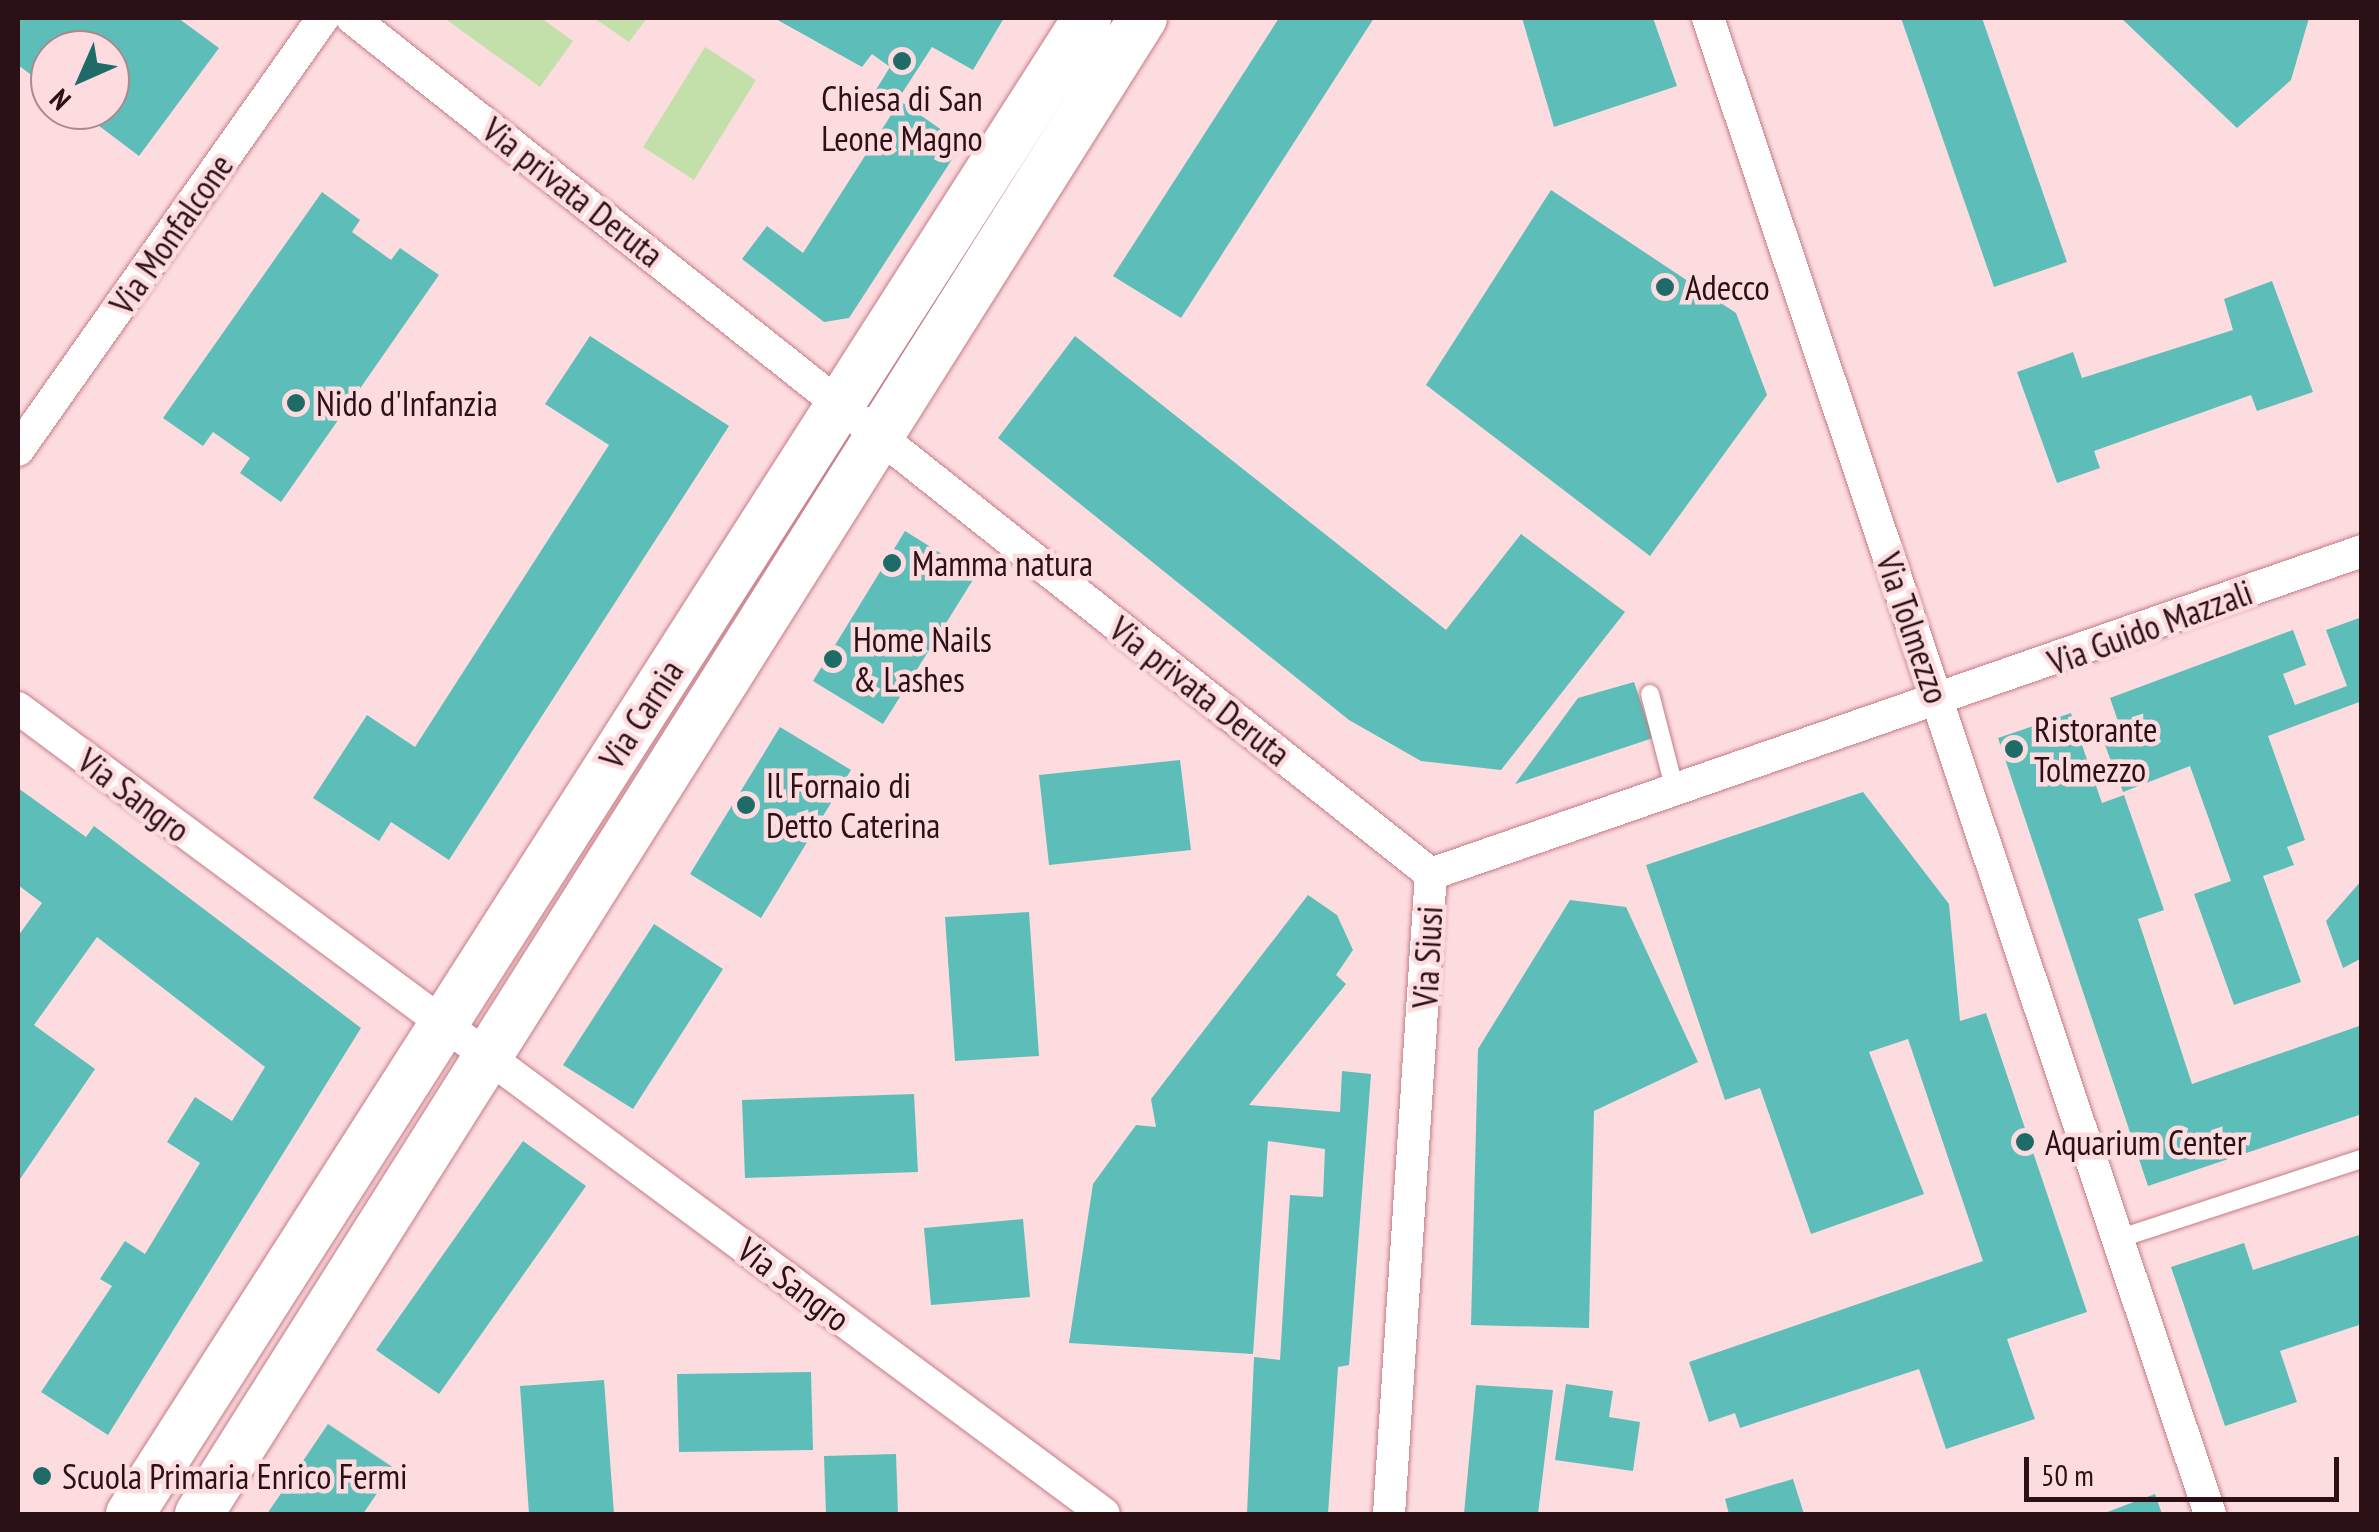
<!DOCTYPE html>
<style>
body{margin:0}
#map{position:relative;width:2379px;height:1532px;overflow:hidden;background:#fddce0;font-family:"PT Sans Narrow",sans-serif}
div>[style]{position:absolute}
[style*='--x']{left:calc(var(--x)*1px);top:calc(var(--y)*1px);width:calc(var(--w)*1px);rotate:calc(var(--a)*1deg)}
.green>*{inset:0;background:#c3e0aa}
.building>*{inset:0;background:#5dbdb8}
.roads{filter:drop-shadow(0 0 2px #c57c86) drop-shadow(0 0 2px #c57c86)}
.lane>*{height:18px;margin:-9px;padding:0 9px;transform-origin:9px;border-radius:9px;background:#fff}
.street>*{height:32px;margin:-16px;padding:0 16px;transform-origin:16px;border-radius:16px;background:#fff}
.secondary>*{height:48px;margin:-24px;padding:0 24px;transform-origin:24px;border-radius:24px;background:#fff}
.dots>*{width:28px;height:28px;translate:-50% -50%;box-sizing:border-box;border:5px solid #fddce0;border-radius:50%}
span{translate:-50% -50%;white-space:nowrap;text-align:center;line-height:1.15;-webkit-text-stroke:9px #fddce0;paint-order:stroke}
.poi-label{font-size:35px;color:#2b1015}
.left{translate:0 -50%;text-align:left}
.street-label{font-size:35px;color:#2b1015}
.frame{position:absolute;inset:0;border:20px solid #2b1015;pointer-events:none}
.north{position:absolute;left:30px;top:30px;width:100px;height:100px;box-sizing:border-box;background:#fddce0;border:2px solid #a98a8f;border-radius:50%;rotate:225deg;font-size:28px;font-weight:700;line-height:40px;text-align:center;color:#2b1015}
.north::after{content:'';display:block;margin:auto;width:35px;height:45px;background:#1f6b68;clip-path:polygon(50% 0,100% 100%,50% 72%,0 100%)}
.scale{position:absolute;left:2024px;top:1457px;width:315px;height:45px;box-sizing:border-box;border:5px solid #2b1015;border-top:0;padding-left:12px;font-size:30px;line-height:35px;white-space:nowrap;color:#2b1015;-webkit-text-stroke:8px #fddce0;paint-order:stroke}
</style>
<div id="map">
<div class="green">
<i style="clip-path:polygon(444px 18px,541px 18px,573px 41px,540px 87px)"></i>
<i style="clip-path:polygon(594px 18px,647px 18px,629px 42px)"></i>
<i style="clip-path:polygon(705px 47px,756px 80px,694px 180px,643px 147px)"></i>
</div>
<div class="building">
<i style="clip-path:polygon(18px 18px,178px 18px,219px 48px,139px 156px,78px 110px,110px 110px,110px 50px,50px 50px,50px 89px,18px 65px)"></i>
<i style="clip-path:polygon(774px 18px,1004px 18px,973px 70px,932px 47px,893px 107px,874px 93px,890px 67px,872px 54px,862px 67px)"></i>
<i style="clip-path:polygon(1279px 18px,1374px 18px,1181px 318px,1113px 276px)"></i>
<i style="clip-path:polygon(1522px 18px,1653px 18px,1677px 86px,1554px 127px)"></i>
<i style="clip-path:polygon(1901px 18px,1982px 18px,2067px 262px,1994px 287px)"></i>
<i style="clip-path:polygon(2121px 18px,2309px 18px,2291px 80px,2237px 128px)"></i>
<i style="clip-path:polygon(900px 101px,962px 144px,849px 318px,824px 322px,742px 259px,767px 226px,803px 253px)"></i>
<i style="clip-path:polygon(1551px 190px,1736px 313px,1767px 395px,1650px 556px,1426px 385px)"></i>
<i style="clip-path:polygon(322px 192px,360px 220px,352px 232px,391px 260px,400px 248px,439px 275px,281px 502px,240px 473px,250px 458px,213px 432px,203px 446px,163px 418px)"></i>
<i style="clip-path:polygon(2272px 281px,2313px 392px,2257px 411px,2251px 395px,2094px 451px,2100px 468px,2057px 483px,2017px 372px,2073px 352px,2082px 378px,2233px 330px,2224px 299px)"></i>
<i style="clip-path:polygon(590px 336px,729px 426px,449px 860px,391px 822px,379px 841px,313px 798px,367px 715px,415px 747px,609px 445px,545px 404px)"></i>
<i style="clip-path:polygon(1075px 336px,1446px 630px,1521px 534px,1625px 612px,1501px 770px,1421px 761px,1349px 720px,998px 438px)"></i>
<i style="clip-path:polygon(905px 531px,976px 575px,883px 724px,813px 681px)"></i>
<i style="clip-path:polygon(2362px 617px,2362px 701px,2268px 736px,2305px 840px,2287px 847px,2294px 865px,2263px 876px,2301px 982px,2234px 1005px,2194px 894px,2231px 881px,2190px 766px,2123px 792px,2101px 735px,2120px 727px,2110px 698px,2293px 630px,2306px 665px,2283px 674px,2295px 705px,2347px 686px,2326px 630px)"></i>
<i style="clip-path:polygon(1634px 682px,1653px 738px,1515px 784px,1578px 698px)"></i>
<i style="clip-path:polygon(2071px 713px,2102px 803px,2124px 795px,2164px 910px,2138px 919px,2192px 1084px,2362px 1025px,2362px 1114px,2148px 1186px,1998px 738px)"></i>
<i style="clip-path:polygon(780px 727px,851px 770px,761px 918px,690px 874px)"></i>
<i style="clip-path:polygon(1180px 760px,1191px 850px,1049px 865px,1039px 775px)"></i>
<i style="clip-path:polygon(18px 788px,86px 837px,94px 826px,361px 1028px,108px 1435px,41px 1392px,112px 1286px,100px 1279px,125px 1241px,145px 1254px,200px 1163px,167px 1142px,195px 1097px,232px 1121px,265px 1067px,97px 937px,34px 1025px,95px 1069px,18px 1182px,18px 936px,42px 903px,18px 885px)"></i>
<i style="clip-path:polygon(1863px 792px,1949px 904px,1960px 1021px,1986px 1013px,2087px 1312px,2007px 1339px,2035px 1419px,1946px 1449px,1919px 1369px,1740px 1428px,1735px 1413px,1709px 1422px,1689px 1362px,1983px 1261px,1908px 1039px,1869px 1052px,1924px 1194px,1811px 1234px,1760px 1088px,1725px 1100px,1646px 865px)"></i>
<i style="clip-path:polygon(2362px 880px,2362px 958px,2343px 968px,2326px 921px)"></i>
<i style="clip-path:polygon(1308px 895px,1337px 915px,1353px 950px,1336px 975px,1346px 984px,1249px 1105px,1340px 1112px,1342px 1071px,1371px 1074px,1349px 1365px,1338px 1367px,1328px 1514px,1247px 1514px,1254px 1357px,1280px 1360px,1290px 1195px,1323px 1197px,1325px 1149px,1268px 1141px,1253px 1354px,1069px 1343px,1093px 1184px,1136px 1125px,1156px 1127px,1151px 1099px)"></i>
<i style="clip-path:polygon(1570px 900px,1626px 907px,1698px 1062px,1594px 1111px,1589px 1328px,1471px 1325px,1478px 1049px)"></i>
<i style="clip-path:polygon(1029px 912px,1039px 1056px,955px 1061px,945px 917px)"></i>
<i style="clip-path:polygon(654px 924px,723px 969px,633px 1109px,563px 1065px)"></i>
<i style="clip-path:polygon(914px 1094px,918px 1172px,745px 1178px,742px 1100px)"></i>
<i style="clip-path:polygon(523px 1141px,586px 1186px,439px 1394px,376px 1350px)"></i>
<i style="clip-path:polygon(1023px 1219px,1030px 1297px,931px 1305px,924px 1228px)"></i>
<i style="clip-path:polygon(2362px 1234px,2362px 1324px,2280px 1351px,2297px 1402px,2225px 1426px,2171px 1267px,2244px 1243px,2253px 1270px)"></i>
<i style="clip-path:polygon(811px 1372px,813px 1450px,679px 1452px,677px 1374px)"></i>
<i style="clip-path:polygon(604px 1380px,614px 1514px,529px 1514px,520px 1386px)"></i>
<i style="clip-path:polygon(1566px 1384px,1613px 1391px,1609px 1417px,1640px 1422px,1633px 1471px,1555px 1460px)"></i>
<i style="clip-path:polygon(1476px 1385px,1553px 1390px,1538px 1514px,1464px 1514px)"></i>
<i style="clip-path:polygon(328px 1424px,394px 1468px,363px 1514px,267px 1514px)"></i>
<i style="clip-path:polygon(896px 1454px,898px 1514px,826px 1514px,824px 1456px)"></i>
<i style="clip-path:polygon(1793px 1479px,1804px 1514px,1729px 1514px,1725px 1499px)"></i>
<i style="clip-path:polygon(2155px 1494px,2162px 1514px,2102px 1514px)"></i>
</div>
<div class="roads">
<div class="lane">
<i style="--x:1650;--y:694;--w:100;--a:75.5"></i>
<i style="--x:2118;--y:1239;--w:257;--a:-18.2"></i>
</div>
<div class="street">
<i style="--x:352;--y:18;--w:1377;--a:38.43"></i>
<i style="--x:1708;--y:18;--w:1578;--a:71.45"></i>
<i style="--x:18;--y:450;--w:529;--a:-54.78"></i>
<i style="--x:18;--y:708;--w:1352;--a:36.58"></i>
<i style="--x:1431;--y:874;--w:985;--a:-19.13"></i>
<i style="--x:1389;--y:1514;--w:641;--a:-86.25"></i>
</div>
<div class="secondary">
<i style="--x:130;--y:1514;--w:1776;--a:-57.39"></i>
<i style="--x:199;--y:1514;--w:1769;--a:-57.75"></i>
</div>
</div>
<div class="dots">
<i style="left:902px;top:61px;background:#1f6b68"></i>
<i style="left:1665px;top:287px;background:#1f6b68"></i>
<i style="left:296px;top:403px;background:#1f6b68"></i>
<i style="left:892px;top:563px;background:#1f6b68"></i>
<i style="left:833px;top:659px;background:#1f6b68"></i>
<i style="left:2014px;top:749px;background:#1f6b68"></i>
<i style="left:746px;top:805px;background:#1f6b68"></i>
<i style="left:2025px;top:1142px;background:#1f6b68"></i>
<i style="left:42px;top:1476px;background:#1f6b68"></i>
</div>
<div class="poi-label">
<span style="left:902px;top:118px">Chiesa di San<br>Leone Magno</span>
<span class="left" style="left:1685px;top:287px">Adecco</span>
<span class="left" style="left:316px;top:403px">Nido d'Infanzia</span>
<span class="left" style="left:912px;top:563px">Mamma natura</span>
<span class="left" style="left:853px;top:659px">Home Nails<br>&amp; Lashes</span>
<span class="left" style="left:2034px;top:749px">Ristorante<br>Tolmezzo</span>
<span class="left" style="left:766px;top:805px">Il Fornaio di<br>Detto Caterina</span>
<span class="left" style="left:2045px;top:1142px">Aquarium Center</span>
<span class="left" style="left:62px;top:1476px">Scuola Primaria Enrico Fermi</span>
</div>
<div class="street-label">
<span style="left:573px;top:192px;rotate:38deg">Via privata Deruta</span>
<span style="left:171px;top:234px;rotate:-55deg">Via Monfalcone</span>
<span style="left:2150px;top:627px;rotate:-20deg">Via Guido Mazzali</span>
<span style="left:1913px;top:628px;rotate:71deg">Via Tolmezzo</span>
<span style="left:1200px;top:691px;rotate:38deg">Via privata Deruta</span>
<span style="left:641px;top:714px;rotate:-57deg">Via Carnia</span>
<span style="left:134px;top:795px;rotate:37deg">Via Sangro</span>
<span style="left:1427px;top:957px;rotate:-87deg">Via Siusi</span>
<span style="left:794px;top:1284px;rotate:37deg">Via Sangro</span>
</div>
<div class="frame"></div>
<div class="north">N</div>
<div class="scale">50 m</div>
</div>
